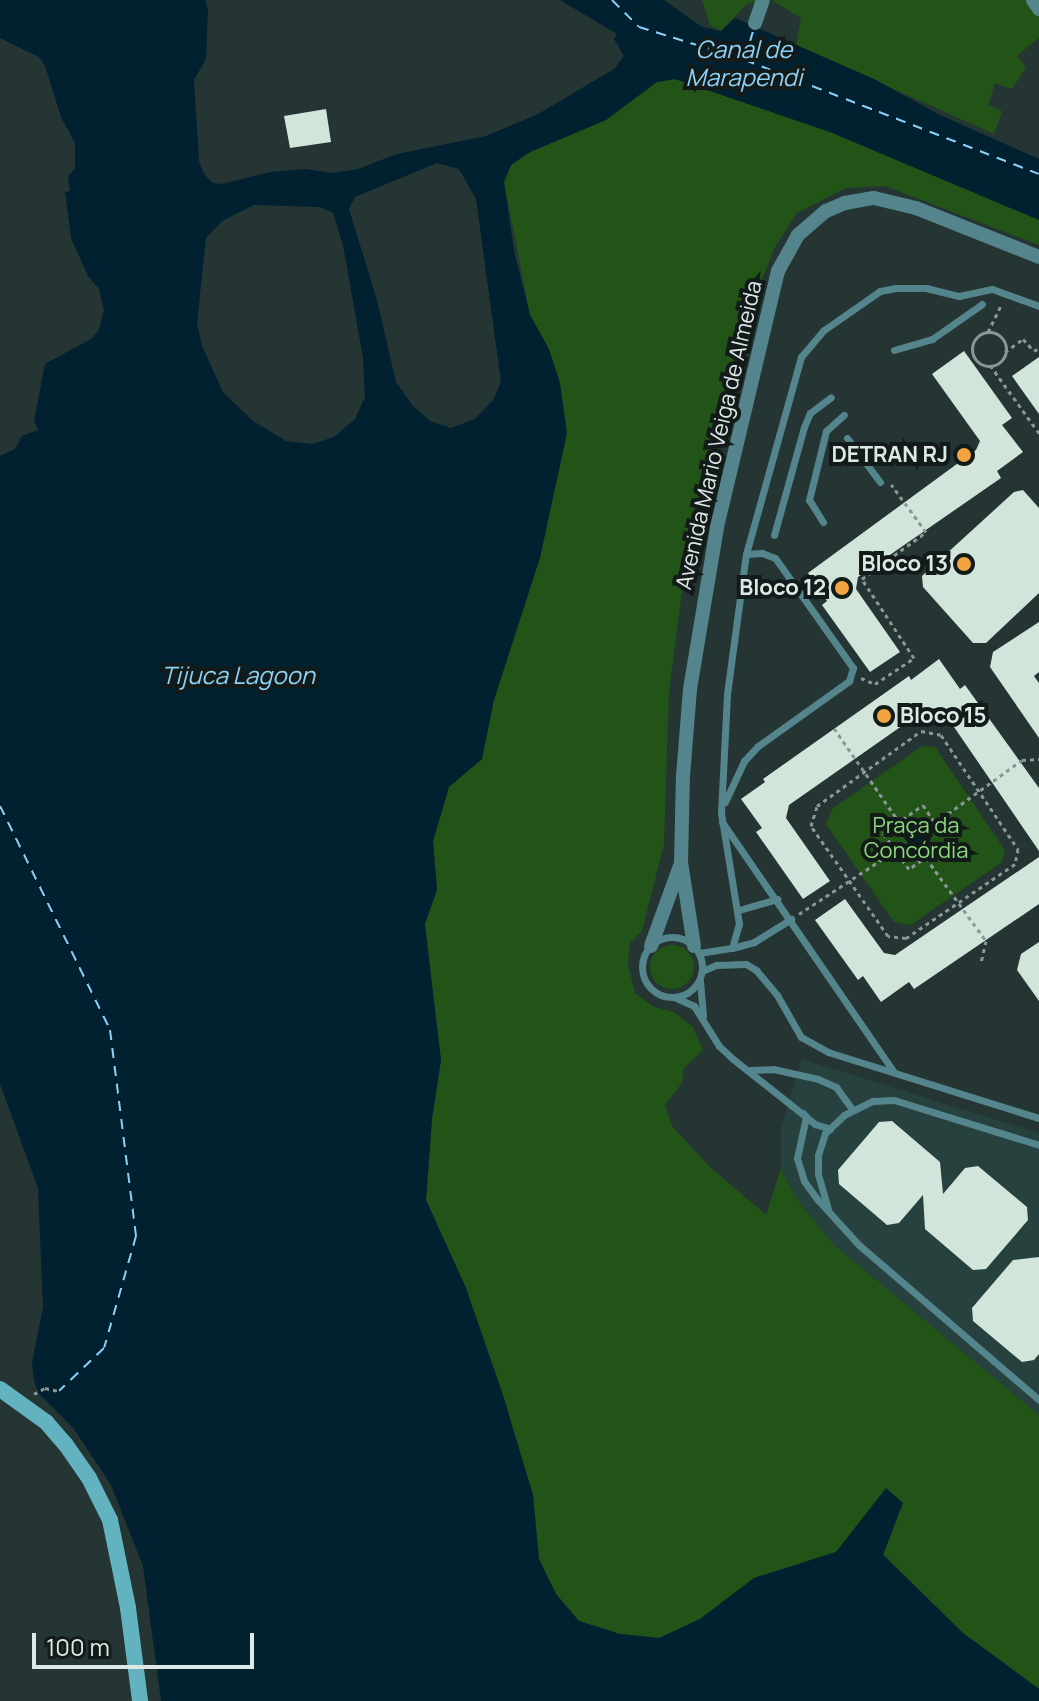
<!DOCTYPE html>
<meta charset="utf-8">
<style>
body{margin:0}
#map{position:relative;width:1039px;height:1701px;overflow:hidden;background:#243533;font-family:Manrope,sans-serif}
div>[style]{position:absolute}
[style*='--x']{left:calc(var(--x)*1px);top:calc(var(--y)*1px);width:calc(var(--w)*1px);rotate:calc(var(--a)*1deg)}
.built>*{inset:0;background:#26413e}
.green>*{inset:0;background:#235417}
.round{border-radius:50%}
.water>*{inset:0;background:#012130}
.ferry>*{height:2px;margin-top:-1px;transform-origin:0;background:repeating-linear-gradient(90deg,#8bd1f7 0 10px,transparent 0 18px)}
.building>*{inset:0;background:#d2e5db}
.path>*{height:3px;margin-top:-1.5px;transform-origin:0;background:repeating-linear-gradient(90deg,#8a9796 0 4px,transparent 0 8px)}
.path>.ring{margin:-1.5px;padding:0;box-sizing:content-box;background:none;border:3px solid #8a9796;border-radius:50%}
.service>*{height:7px;margin:-3.5px;padding:0 3.5px;transform-origin:3.5px;border-radius:3.5px;background:#54848c}
.service>.ring{margin:-3.5px;padding:0;box-sizing:content-box;background:none;border:7px solid #54848c;border-radius:50%}
.minor>*{height:14px;margin:-7px;padding:0 7px;transform-origin:7px;border-radius:7px;background:#54848c}
.secondary>*{height:16px;margin:-8px;padding:0 8px;transform-origin:8px;border-radius:8px;background:#63b2c0}
.dots>*{width:22px;height:22px;translate:-50% -50%;box-sizing:border-box;border:4px solid #131b1a;border-radius:50%}
span{translate:-50% -50%;white-space:nowrap;text-align:center;line-height:1.15;-webkit-text-stroke:8px #131b1a;paint-order:stroke}
.street-label{font-size:22px;color:#dee8e7}
.poi-label{font-size:22px;color:#dee8e7;font-weight:700}
.right{translate:-100% -50%;text-align:right}
.left{translate:0 -50%;text-align:left}
.park-label{font-size:22px;color:#8bd87a}
.water-label{font-size:24px;color:#8bd1f7;font-style:italic}
.scale{position:absolute;left:32px;top:1633px;width:222px;height:36px;box-sizing:border-box;border:4px solid #dee8e7;border-top:0;padding-left:10px;font-size:24px;line-height:28px;white-space:nowrap;color:#dee8e7;-webkit-text-stroke:6px #131b1a;paint-order:stroke}
</style>
<div id="map">
<div class="built">
<i style="clip-path:polygon(802px 1059px,1039px 1133px,1039px 1415px,833px 1244px,796px 1198px,781px 1168px,781px 1128px)"></i>
</div>
<div class="green">
<i style="clip-path:polygon(702px 0,768px 0,747px 4px,721px 31px,710px 25px)"></i>
<i style="clip-path:polygon(772px 0,1039px 0,1039px 38px,1017px 56px,1026px 67px,1012px 89px,995px 83px,988px 105px,1002px 111px,994px 134px,796px 45px,801px 18px)"></i>
<i style="clip-path:polygon(675px 79px,830px 132px,1039px 220px,1039px 245px,885px 186px,846px 188px,797px 213px,775px 247px,751px 307px,685px 568px,669px 692px,664px 844px,642px 931px,630px 943px,628px 965px,635px 993px,654px 1007px,674px 1012px,693px 1027px,703px 1050px,684px 1068px,682px 1083px,665px 1105px,672px 1126px,709px 1166px,766px 1215px,781px 1168px,796px 1198px,833px 1244px,1039px 1415px,1039px 1689px,963px 1633px,883px 1554px,836px 1552px,754px 1578px,700px 1619px,659px 1638px,620px 1634px,579px 1621px,556px 1594px,539px 1560px,533px 1495px,466px 1288px,426px 1200px,432px 1119px,441px 1060px,424px 923px,437px 890px,433px 841px,449px 787px,482px 759px,549px 349px,530px 315px,504px 182px,511px 165px,530px 152px,606px 120px,657px 82px)"></i>
<i style="clip-path:polygon(922px 746px,935px 747px,1005px 850px,1002px 862px,911px 925px,894px 922px,826px 824px,832px 809px)"></i>
<i class="round" style="left:650px;top:945px;width:44px;height:44px"></i>
</div>
<div class="water">
<i style="clip-path:polygon(evenodd,0 0,205px 0,208px 10px,206px 59px,194px 80px,199px 161px,204px 174px,213px 183px,222px 184px,270px 172px,306px 169px,332px 173px,358px 169px,397px 154px,486px 136px,540px 113px,614px 69px,624px 56px,614px 39px,617px 34px,560px 0,664px 0,702px 27px,721px 31px,735px 18px,874px 79px,938px 114px,1039px 159px,1039px 220px,830px 132px,675px 79px,657px 82px,606px 120px,530px 152px,511px 165px,504px 182px,514px 251px,530px 315px,549px 349px,560px 383px,567px 433px,540px 558px,494px 700px,482px 759px,449px 787px,433px 841px,437px 890px,425px 924px,441px 1060px,432px 1119px,426px 1200px,466px 1288px,503px 1395px,533px 1495px,539px 1559px,556px 1594px,579px 1621px,620px 1634px,659px 1638px,700px 1619px,754px 1578px,836px 1552px,886px 1488px,903px 1503px,883px 1555px,963px 1633px,1039px 1689px,1039px 1701px,161px 1701px,143px 1566px,111px 1485px,74px 1429px,39px 1394px,34px 1381px,32px 1363px,43px 1307px,38px 1188px,0 1084px,0 456px,15px 449px,22px 436px,38px 430px,34px 420px,45px 364px,91px 339px,99px 330px,104px 310px,99px 289px,88px 276px,71px 238px,65px 192px,70px 191px,68px 177px,75px 168px,75px 143px,61px 117px,45px 66px,39px 57px,0 38px,0 0,437px 163px,459px 169px,476px 199px,501px 382px,493px 400px,475px 419px,451px 428px,430px 421px,412px 405px,396px 382px,377px 300px,349px 209px,355px 197px,437px 163px,0 0,254px 205px,320px 207px,333px 213px,343px 245px,363px 358px,365px 397px,355px 419px,334px 437px,312px 444px,286px 441px,253px 421px,223px 392px,202px 346px,197px 323px,206px 238px,222px 221px,254px 205px)"></i>
<i style="clip-path:polygon(920px 822px,931px 838px,914px 851px,902px 835px)"></i>
</div>
<div class="ferry">
<i style="--x:612;--y:0;--w:38;--a:45"></i>
<i style="--x:639;--y:27;--w:111;--a:17.3"></i>
<i style="--x:745;--y:60;--w:315;--a:21.2"></i>
<i style="--x:745;--y:59;--w:29;--a:-74"></i>
<i style="--x:0;--y:806;--w:250;--a:63.8"></i>
<i style="--x:110;--y:1030;--w:208;--a:82.8"></i>
<i style="--x:136;--y:1236;--w:116;--a:105.9"></i>
<i style="--x:104;--y:1348;--w:62;--a:136.3"></i>
</div>
<div class="building">
<i style="clip-path:polygon(326px 109px,331px 142px,290px 148px,284px 116px)"></i>
<i style="clip-path:polygon(964px 351px,1012px 418px,1002px 425px,1023px 452px,997px 471px,1001px 478px,858px 577px,856px 589px,900px 652px,870px 672px,822px 605px,827px 601px,808px 573px,976px 450px,980px 441px,932px 374px)"></i>
<i style="clip-path:polygon(1039px 357px,1039px 414px,1012px 376px)"></i>
<i style="clip-path:polygon(1023px 490px,1039px 508px,1039px 593px,986px 643px,973px 643px,923px 587px,922px 576px,1014px 492px)"></i>
<i style="clip-path:polygon(1039px 622px,1039px 672px,1034px 676px,1039px 683px,1039px 738px,990px 667px,993px 652px)"></i>
<i style="clip-path:polygon(939px 659px,960px 689px,965px 685px,1039px 788px,1039px 851px,941px 708px,926px 709px,789px 805px,786px 818px,830px 881px,803px 899px,756px 832px,762px 828px,741px 799px,765px 782px,763px 779px,909px 676px,911px 680px)"></i>
<i style="clip-path:polygon(1039px 857px,1039px 904px,914px 989px,909px 982px,881px 1002px,863px 976px,858px 980px,815px 920px,845px 899px,884px 953px,895px 955px)"></i>
<i style="clip-path:polygon(1039px 942px,1039px 1001px,1017px 970px,1021px 954px)"></i>
<i style="clip-path:polygon(892px 1121px,940px 1162px,943px 1194px,965px 1168px,978px 1166px,1027px 1207px,1028px 1220px,986px 1269px,973px 1270px,925px 1229px,923px 1195px,899px 1223px,887px 1225px,839px 1184px,838px 1170px,879px 1122px)"></i>
<i style="clip-path:polygon(1039px 1257px,1039px 1354px,1034px 1360px,1022px 1362px,973px 1321px,972px 1308px,1013px 1260px)"></i>
</div>
<div class="path">
<i style="--x:988;--y:332;--w:32;--a:-64"></i>
<i class="ring" style="left:972px;top:332px;width:31px;height:31px"></i>
<i style="--x:1005;--y:352;--w:22;--a:-36"></i>
<i style="--x:1023;--y:339;--w:16;--a:47"></i>
<i style="--x:1034;--y:351;--w:6;--a:-31"></i>
<i style="--x:990;--y:365;--w:84;--a:54.2"></i>
<i style="--x:861;--y:678;--w:15;--a:23"></i>
<i style="--x:875;--y:684;--w:47;--a:-33.7"></i>
<i style="--x:914;--y:658;--w:95;--a:-123.4"></i>
<i style="--x:862;--y:579;--w:79;--a:-36.3"></i>
<i style="--x:926;--y:532;--w:59;--a:-126.1"></i>
<i style="--x:834;--y:728;--w:114;--a:55.3"></i>
<i style="--x:921;--y:731;--w:20;--a:11"></i>
<i style="--x:941;--y:735;--w:138;--a:56"></i>
<i style="--x:1018;--y:849;--w:15;--a:101"></i>
<i style="--x:1015;--y:864;--w:132;--a:145.8"></i>
<i style="--x:906;--y:938;--w:18;--a:-174"></i>
<i style="--x:888;--y:936;--w:134;--a:-125"></i>
<i style="--x:811;--y:826;--w:21;--a:-73"></i>
<i style="--x:817;--y:806;--w:128;--a:-35.8"></i>
<i style="--x:923;--y:805;--w:45;--a:56"></i>
<i style="--x:948;--y:842;--w:47;--a:145.3"></i>
<i style="--x:909;--y:869;--w:44;--a:-125.8"></i>
<i style="--x:883;--y:833;--w:49;--a:-35"></i>
<i style="--x:935;--y:823;--w:107;--a:-35.9"></i>
<i style="--x:1022;--y:760;--w:17;--a:-3"></i>
<i style="--x:926;--y:858;--w:102;--a:54.1"></i>
<i style="--x:986;--y:941;--w:23;--a:103"></i>
<i style="--x:799;--y:914;--w:116;--a:-33.4"></i>
<i style="--x:34;--y:1394;--w:13;--a:-29"></i>
<i style="--x:45;--y:1388;--w:14;--a:12"></i>
</div>
<div class="service">
<i style="--x:894;--y:350;--w:40;--a:-16"></i>
<i style="--x:932;--y:339;--w:61;--a:-35"></i>
<i style="--x:847;--y:438;--w:55;--a:53.1"></i>
<i style="--x:823;--y:522;--w:26;--a:-122"></i>
<i style="--x:809;--y:500;--w:71;--a:-76.2"></i>
<i style="--x:826;--y:431;--w:24;--a:-42"></i>
<i style="--x:774;--y:535;--w:112;--a:-74.5"></i>
<i style="--x:804;--y:427;--w:15;--a:-67"></i>
<i style="--x:810;--y:413;--w:26;--a:-37"></i>
<i style="--x:725;--y:802;--w:45;--a:-65.1"></i>
<i style="--x:744;--y:761;--w:21;--a:-47"></i>
<i style="--x:758;--y:746;--w:112;--a:-35.5"></i>
<i style="--x:849;--y:681;--w:14;--a:-73"></i>
<i style="--x:853;--y:668;--w:135;--a:-125.3"></i>
<i style="--x:775;--y:558;--w:14;--a:-159"></i>
<i style="--x:762;--y:553;--w:16;--a:176"></i>
<i style="--x:722;--y:822;--w:302;--a:55.5"></i>
<i style="--x:739;--y:910;--w:40;--a:-16"></i>
<i class="ring" style="left:642px;top:937px;width:53px;height:53px"></i>
<i style="--x:732;--y:948;--w:23;--a:-15"></i>
<i style="--x:754;--y:942;--w:44;--a:-31.9"></i>
<i style="--x:699;--y:953;--w:33;--a:-9"></i>
<i style="--x:732;--y:948;--w:25;--a:-74"></i>
<i style="--x:739;--y:924;--w:112;--a:-99.2"></i>
<i style="--x:721;--y:813;--w:119;--a:-87.1"></i>
<i style="--x:727;--y:694;--w:141;--a:-82.3"></i>
<i style="--x:746;--y:554;--w:205;--a:-74.4"></i>
<i style="--x:801;--y:357;--w:35;--a:-50"></i>
<i style="--x:824;--y:330;--w:68;--a:-34.9"></i>
<i style="--x:880;--y:291;--w:16;--a:-11"></i>
<i style="--x:896;--y:288;--w:30;--a:0"></i>
<i style="--x:926;--y:288;--w:34;--a:14"></i>
<i style="--x:959;--y:296;--w:34;--a:-12"></i>
<i style="--x:992;--y:289;--w:50;--a:19.9"></i>
<i style="--x:702;--y:971;--w:15;--a:-23"></i>
<i style="--x:716;--y:965;--w:30;--a:-2"></i>
<i style="--x:746;--y:964;--w:12;--a:31"></i>
<i style="--x:756;--y:970;--w:33;--a:50"></i>
<i style="--x:777;--y:995;--w:48;--a:60.3"></i>
<i style="--x:801;--y:1037;--w:31;--a:29"></i>
<i style="--x:828;--y:1052;--w:221;--a:17.4"></i>
<i style="--x:700;--y:981;--w:35;--a:85"></i>
<i style="--x:674;--y:997;--w:22;--a:24"></i>
<i style="--x:694;--y:1006;--w:47;--a:58"></i>
<i style="--x:719;--y:1046;--w:19;--a:43"></i>
<i style="--x:733;--y:1059;--w:105;--a:38.4"></i>
<i style="--x:815;--y:1124;--w:16;--a:18"></i>
<i style="--x:749;--y:1070;--w:24;--a:-2"></i>
<i style="--x:773;--y:1069;--w:46;--a:12.5"></i>
<i style="--x:818;--y:1079;--w:20;--a:24"></i>
<i style="--x:836;--y:1087;--w:27;--a:54"></i>
<i style="--x:803;--y:1113;--w:5;--a:53"></i>
<i style="--x:806;--y:1117;--w:42;--a:102.4"></i>
<i style="--x:797;--y:1158;--w:24;--a:73"></i>
<i style="--x:804;--y:1181;--w:24;--a:54"></i>
<i style="--x:818;--y:1200;--w:61;--a:47.7"></i>
<i style="--x:859;--y:1245;--w:238;--a:40.7"></i>
<i style="--x:828;--y:1209;--w:36;--a:-106"></i>
<i style="--x:818;--y:1174;--w:19;--a:-90"></i>
<i style="--x:818;--y:1155;--w:23;--a:-72"></i>
<i style="--x:825;--y:1133;--w:26;--a:-43"></i>
<i style="--x:844;--y:1115;--w:32;--a:-26"></i>
<i style="--x:873;--y:1101;--w:21;--a:-3"></i>
<i style="--x:894;--y:1100;--w:152;--a:17.2"></i>
</div>
<div class="minor">
<i style="--x:1033;--y:0;--w:11;--a:56"></i>
<i style="--x:755;--y:23;--w:24;--a:-71"></i>
<i style="--x:651;--y:946;--w:85;--a:-70.1"></i>
<i style="--x:694;--y:946;--w:85;--a:-98.8"></i>
<i style="--x:681;--y:862;--w:86;--a:-88.7"></i>
<i style="--x:683;--y:776;--w:87;--a:-85.4"></i>
<i style="--x:690;--y:689;--w:164;--a:-80.5"></i>
<i style="--x:717;--y:527;--w:263;--a:-76.6"></i>
<i style="--x:778;--y:271;--w:41;--a:-60.9"></i>
<i style="--x:798;--y:235;--w:37;--a:-41"></i>
<i style="--x:826;--y:211;--w:21;--a:-23"></i>
<i style="--x:845;--y:203;--w:29;--a:-10"></i>
<i style="--x:874;--y:198;--w:43;--a:13.4"></i>
<i style="--x:916;--y:208;--w:132;--a:21.7"></i>
</div>
<div class="secondary">
<i style="--x:0;--y:1389;--w:57;--a:35.7"></i>
<i style="--x:46;--y:1422;--w:30;--a:49"></i>
<i style="--x:66;--y:1445;--w:40;--a:55.1"></i>
<i style="--x:89;--y:1478;--w:47;--a:63.4"></i>
<i style="--x:110;--y:1520;--w:90;--a:78.4"></i>
<i style="--x:128;--y:1608;--w:94;--a:82.6"></i>
</div>
<div class="dots">
<i style="left:964px;top:455px;background:#f1a540"></i>
<i style="left:964px;top:564px;background:#f1a540"></i>
<i style="left:842px;top:588px;background:#f1a540"></i>
<i style="left:884px;top:716px;background:#f1a540"></i>
</div>
<div class="street-label">
<span style="left:719px;top:435px;rotate:-77deg">Avenida Mario Veiga de Almeida</span>
</div>
<div class="poi-label">
<span class="right" style="left:948px;top:455px">DETRAN RJ</span>
<span class="right" style="left:948px;top:564px">Bloco 13</span>
<span class="right" style="left:826px;top:588px">Bloco 12</span>
<span class="left" style="left:900px;top:716px">Bloco 15</span>
</div>
<div class="park-label">
<span style="left:916px;top:838px">Praça da<br>Concórdia</span>
</div>
<div class="water-label">
<span style="left:744px;top:63px">Canal de<br>Marapendi</span>
<span style="left:238px;top:675px">Tijuca Lagoon</span>
</div>
<div class="scale">100 m</div>
</div>
